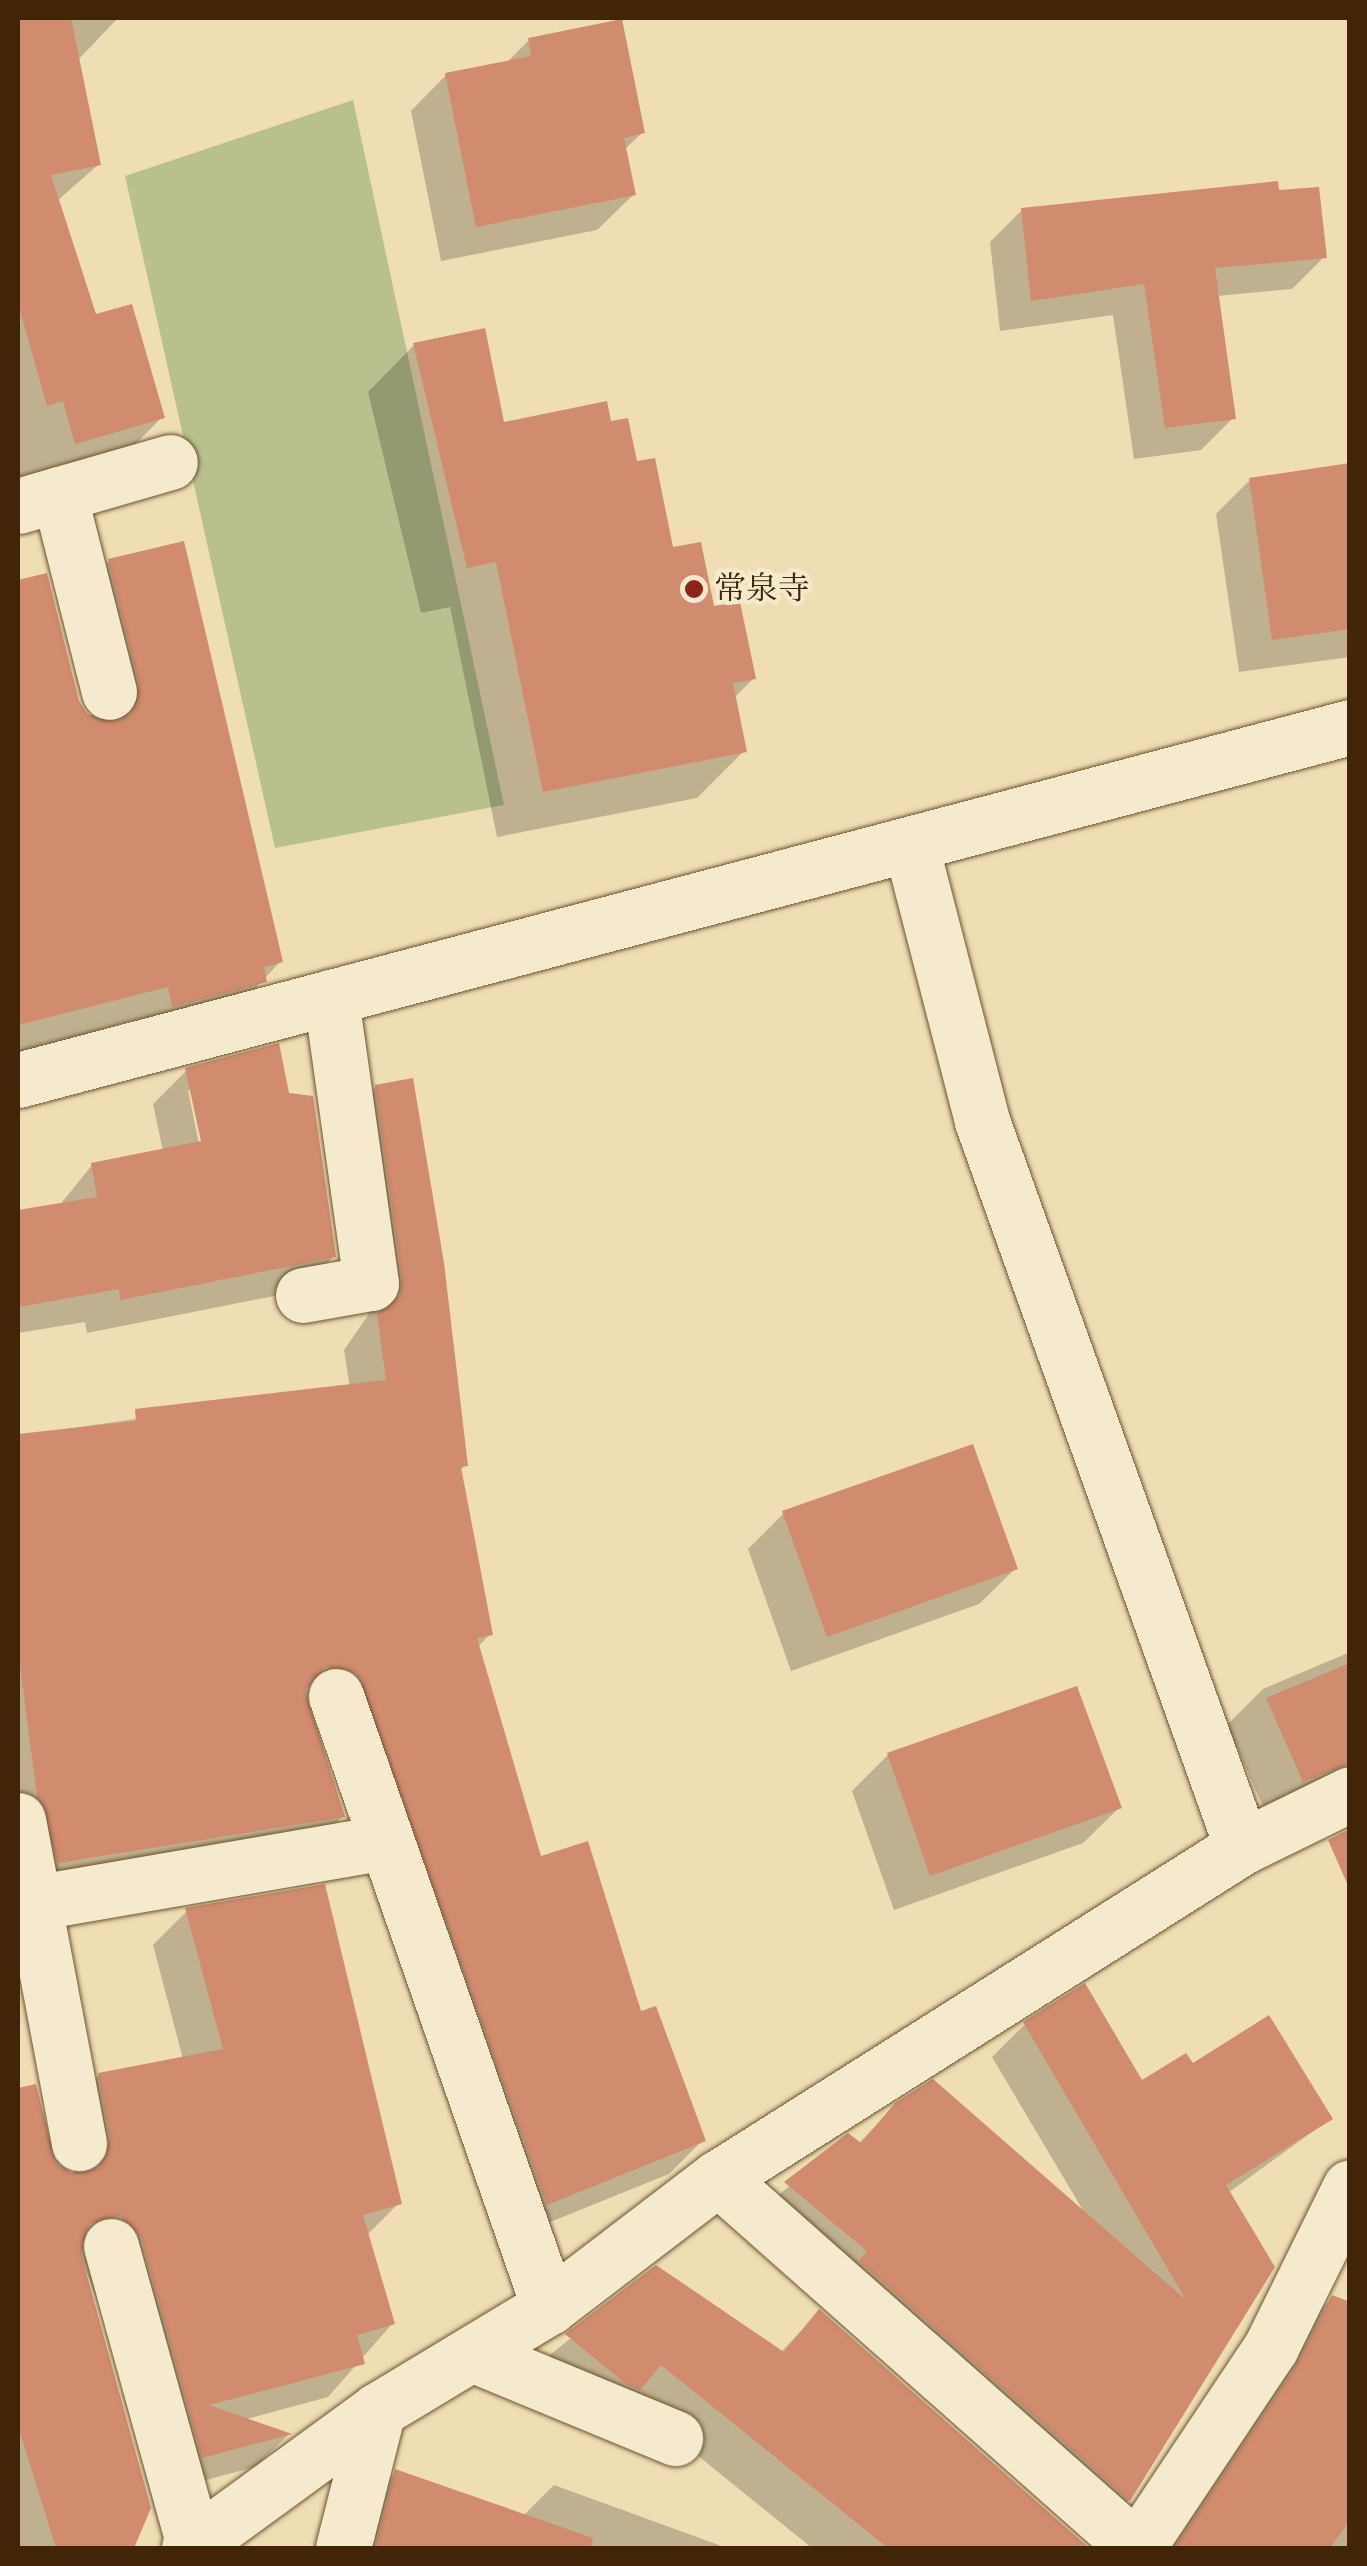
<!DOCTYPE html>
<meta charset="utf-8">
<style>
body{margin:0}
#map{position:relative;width:1367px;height:2566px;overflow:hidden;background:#efddb3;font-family:"IM FELL Double Pica","Noto Serif JP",serif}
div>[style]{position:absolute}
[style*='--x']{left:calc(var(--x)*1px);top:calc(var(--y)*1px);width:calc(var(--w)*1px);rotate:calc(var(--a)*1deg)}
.green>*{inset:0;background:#b8c18d}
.shadow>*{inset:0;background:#0003}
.building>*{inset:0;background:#d18b6e}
.roads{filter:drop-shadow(0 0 2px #6c5431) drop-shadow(0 0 2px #6c5431)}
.minor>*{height:55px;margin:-27.5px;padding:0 27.5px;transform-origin:27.5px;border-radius:27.5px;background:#f5e9ce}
.dots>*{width:28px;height:28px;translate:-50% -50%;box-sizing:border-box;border:5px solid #f5e9ce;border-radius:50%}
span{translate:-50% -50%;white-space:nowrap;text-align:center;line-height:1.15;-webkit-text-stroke:8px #f5e9ce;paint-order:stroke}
.poi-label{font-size:32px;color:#402606}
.left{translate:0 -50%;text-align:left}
.frame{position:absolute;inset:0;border:20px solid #402606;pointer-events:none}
</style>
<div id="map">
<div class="green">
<i style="clip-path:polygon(353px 100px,504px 805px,275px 848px,125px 176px)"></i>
</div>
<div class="shadow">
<i style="clip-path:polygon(18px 18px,118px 18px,77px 61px,99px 164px,57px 201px,94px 317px,162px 417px,127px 453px,18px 485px)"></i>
<i style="clip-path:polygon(529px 40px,642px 133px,624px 150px,633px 195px,597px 230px,441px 261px,411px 111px,446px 75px,506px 63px)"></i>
<i style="clip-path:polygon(1277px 193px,1324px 257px,1292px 289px,1217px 296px,1233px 418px,1201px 450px,1134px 459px,1113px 315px,1000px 331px,990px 242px,1022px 210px)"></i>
<i style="clip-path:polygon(414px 345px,502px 425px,609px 424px,635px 464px,671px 550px,753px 679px,734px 698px,744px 751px,697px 798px,497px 837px,450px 607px,421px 613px,368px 392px)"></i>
<i style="clip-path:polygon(1350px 466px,1350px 657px,1239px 672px,1216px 514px,1250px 480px)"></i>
<i style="clip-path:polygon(109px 561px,280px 962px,230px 1015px,138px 1039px,134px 1020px,18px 1054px,18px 582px,45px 576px,77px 702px,98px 724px,107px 721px,75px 595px)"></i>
<i style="clip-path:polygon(evenodd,187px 1070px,287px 1095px,333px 1257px,299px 1291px,87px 1333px,85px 1322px,18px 1333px,18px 1213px,59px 1206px,92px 1165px,163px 1151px,153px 1104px,187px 1070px,188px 1090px,193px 1090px,206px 1153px,201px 1154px,188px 1090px)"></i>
<i style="clip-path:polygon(376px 1087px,465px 1465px,459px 1472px,490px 1634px,477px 1648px,539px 1859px,639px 2014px,703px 2140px,669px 2174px,513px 2237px,322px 1705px,306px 1702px,342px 1817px,309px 1851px,24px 1896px,18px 1870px,18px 1436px,350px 1388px,344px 1350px,369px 1314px,342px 1121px)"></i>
<i style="clip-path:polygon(784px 1513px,1015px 1569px,979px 1604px,791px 1671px,748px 1549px)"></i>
<i style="clip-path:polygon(1350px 1652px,1350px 1781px,1267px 1816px,1227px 1725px,1263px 1689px)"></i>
<i style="clip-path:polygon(888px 1755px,1119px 1808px,1083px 1843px,894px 1910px,852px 1791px)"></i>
<i style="clip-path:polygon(187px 1911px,399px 2203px,366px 2236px,392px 2324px,328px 2397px,243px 2420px,288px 2435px,255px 2467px,168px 2490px,78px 2249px,149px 2508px,132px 2548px,18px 2548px,18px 2091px,34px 2087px,46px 2151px,74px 2174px,65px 2109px,99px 2075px,183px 2059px,153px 1945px)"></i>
<i style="clip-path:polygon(1025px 2024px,1141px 2083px,1192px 2066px,1330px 2119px,1228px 2193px,1272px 2267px,1129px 2500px,1096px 2532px,754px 2216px,848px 2136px,858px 2144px,896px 2105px,1084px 2212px,992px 2057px)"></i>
<i style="clip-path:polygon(656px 2268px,780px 2353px,819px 2312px,1086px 2548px,812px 2548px,628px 2399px,533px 2369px)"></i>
<i style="clip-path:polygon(1332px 2298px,1350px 2305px,1350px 2548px,1165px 2548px,1298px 2332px)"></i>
<i style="clip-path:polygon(396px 2472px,523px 2516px,554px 2485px,727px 2548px,348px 2548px,362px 2507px)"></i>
</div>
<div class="building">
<i style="clip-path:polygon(18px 18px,71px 18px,101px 165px,51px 175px,96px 314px,132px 304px,165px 418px,75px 444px,63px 401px,47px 406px,18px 303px)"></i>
<i style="clip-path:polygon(622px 19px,645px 133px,624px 138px,636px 195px,476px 227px,445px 73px,531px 56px,528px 38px)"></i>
<i style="clip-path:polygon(1278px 181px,1279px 190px,1319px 187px,1327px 258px,1215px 268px,1236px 419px,1165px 428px,1144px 284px,1031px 301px,1021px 208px)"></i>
<i style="clip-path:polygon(485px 328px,504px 422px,607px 401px,611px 421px,628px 418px,637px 461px,655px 458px,673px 547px,701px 542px,714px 606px,740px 602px,756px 679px,733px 683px,747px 752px,543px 792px,496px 562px,467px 568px,413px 343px)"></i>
<i style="clip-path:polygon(1350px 463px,1350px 629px,1272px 640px,1249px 478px)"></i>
<i style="clip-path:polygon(184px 541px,283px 962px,264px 967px,267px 982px,172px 1007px,168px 987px,18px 1025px,18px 580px,47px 573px,79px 701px,87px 714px,116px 722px,131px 714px,139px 685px,108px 559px)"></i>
<i style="clip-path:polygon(279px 1043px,289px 1093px,313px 1096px,336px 1257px,120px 1300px,119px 1289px,18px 1307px,18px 1210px,97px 1197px,91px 1163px,201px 1141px,185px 1068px)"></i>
<i style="clip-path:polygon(413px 1078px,444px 1263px,468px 1466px,461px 1467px,493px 1635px,477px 1638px,541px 1856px,588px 1841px,641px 2011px,656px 2006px,706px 2141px,547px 2205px,357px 1673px,325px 1667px,305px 1691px,345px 1817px,58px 1863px,37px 1796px,18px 1650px,18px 1434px,136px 1421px,135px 1409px,386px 1380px,377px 1314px,400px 1295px,402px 1279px,375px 1085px)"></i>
<i style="clip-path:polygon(973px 1444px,1018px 1569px,827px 1637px,782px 1511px)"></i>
<i style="clip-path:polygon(1350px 1663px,1350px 1763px,1303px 1782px,1266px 1698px)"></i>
<i style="clip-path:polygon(1077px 1686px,1122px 1808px,930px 1876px,887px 1753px)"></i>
<i style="clip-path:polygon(1350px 1829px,1350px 1890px,1328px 1840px)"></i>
<i style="clip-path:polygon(325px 1884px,402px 2204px,363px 2215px,395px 2324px,357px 2335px,365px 2364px,209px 2405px,292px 2434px,202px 2458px,141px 2237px,120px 2216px,89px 2224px,81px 2254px,151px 2508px,134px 2548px,56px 2548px,18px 2426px,18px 2088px,36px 2084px,56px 2164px,70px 2173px,99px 2167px,110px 2138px,98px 2073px,223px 2049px,185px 1908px)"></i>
<i style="clip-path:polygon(1085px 1983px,1142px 2080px,1186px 2053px,1193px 2063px,1269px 2015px,1333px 2119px,1226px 2185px,1275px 2267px,1130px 2501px,859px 2261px,867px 2251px,784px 2182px,848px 2133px,861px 2143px,895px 2103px,933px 2079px,1186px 2300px,1023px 2022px)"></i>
<i style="clip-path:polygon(656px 2265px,784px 2352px,819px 2309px,1089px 2548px,888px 2548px,661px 2365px,640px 2390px,626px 2384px,565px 2334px)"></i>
<i style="clip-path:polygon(1332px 2295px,1350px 2302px,1350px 2520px,1330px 2548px,1174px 2548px,1297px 2364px)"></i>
<i style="clip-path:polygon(395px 2469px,593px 2538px,591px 2548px,375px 2548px)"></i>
</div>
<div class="roads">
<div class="minor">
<i style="--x:59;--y:494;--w:204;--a:75.8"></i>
<i style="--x:18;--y:506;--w:158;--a:-16.1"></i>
<i style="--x:911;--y:846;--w:284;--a:75.5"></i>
<i style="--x:982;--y:1121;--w:771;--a:70.3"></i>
<i style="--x:18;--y:1080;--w:1378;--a:-14.84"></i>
<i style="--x:303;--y:1295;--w:69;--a:-10"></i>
<i style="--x:371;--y:1283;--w:289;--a:-98"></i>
<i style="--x:336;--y:1696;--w:647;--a:70.78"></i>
<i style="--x:18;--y:1820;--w:329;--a:79.3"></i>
<i style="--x:33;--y:1903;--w:353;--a:-9.8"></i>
<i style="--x:718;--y:2178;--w:558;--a:41.51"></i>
<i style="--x:111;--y:2246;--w:310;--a:74.5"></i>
<i style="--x:472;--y:2354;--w:220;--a:22.5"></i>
<i style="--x:189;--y:2548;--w:234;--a:-36.1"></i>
<i style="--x:378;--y:2410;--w:200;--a:-31.1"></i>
<i style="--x:549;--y:2307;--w:213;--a:-37.4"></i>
<i style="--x:718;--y:2178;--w:620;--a:-32.28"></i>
<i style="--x:1242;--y:1847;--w:120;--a:-26.1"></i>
<i style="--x:343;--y:2548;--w:142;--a:-75.8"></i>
<i style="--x:1137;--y:2548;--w:242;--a:-56.3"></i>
<i style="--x:1271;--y:2347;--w:178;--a:-63.7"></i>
</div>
</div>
<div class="dots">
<i style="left:694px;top:589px;background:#8f2418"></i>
</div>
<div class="poi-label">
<span class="left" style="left:714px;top:589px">常泉寺</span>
</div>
<div class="frame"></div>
</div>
